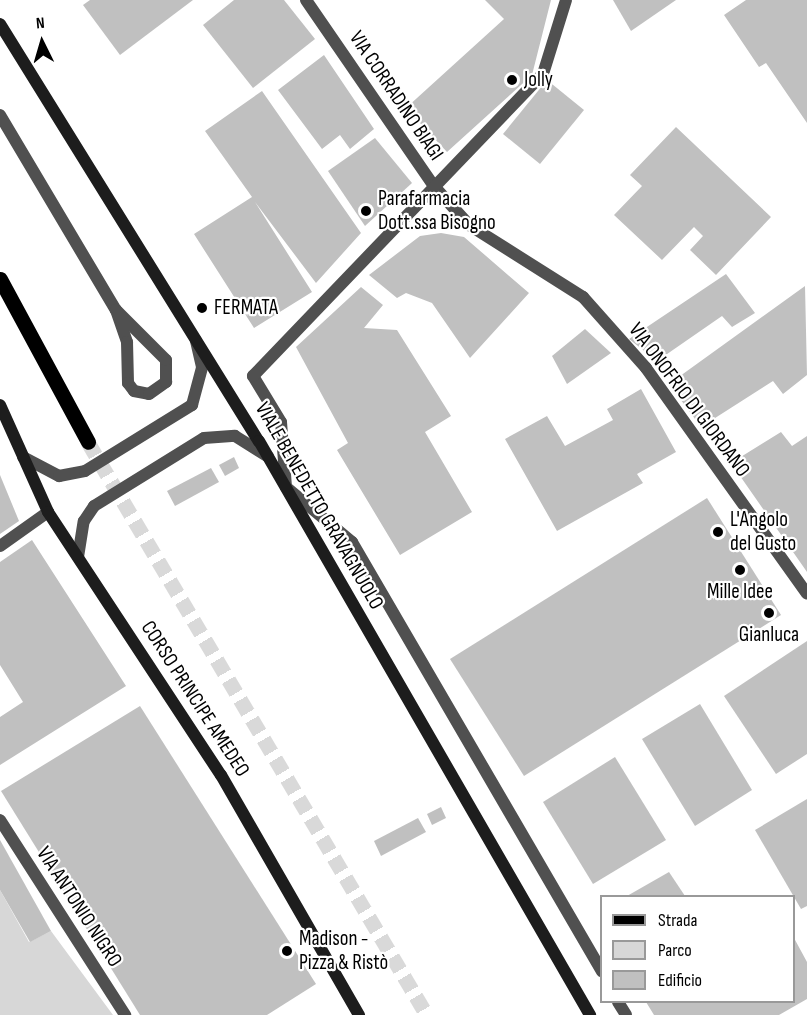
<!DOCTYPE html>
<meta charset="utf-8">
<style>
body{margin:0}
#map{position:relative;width:807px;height:1015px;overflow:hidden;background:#fff;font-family:"Sofia Sans Condensed",sans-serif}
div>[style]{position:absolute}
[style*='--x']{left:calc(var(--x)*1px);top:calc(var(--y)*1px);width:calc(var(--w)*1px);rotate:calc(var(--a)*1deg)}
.green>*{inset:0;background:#d7d7d7}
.building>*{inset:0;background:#c0c0c0}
.primary-tunnel>*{height:15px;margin-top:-7.5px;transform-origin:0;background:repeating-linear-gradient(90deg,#d9d9d9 0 15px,transparent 0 23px)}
.service>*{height:12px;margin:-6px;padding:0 6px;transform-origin:6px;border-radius:6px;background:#505050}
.minor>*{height:12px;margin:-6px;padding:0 6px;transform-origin:6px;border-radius:6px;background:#505050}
.tertiary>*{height:12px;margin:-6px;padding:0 6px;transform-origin:6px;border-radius:6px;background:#505050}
.secondary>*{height:12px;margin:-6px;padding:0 6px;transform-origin:6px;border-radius:6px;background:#1d1d1d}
.primary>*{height:15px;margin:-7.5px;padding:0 7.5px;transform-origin:7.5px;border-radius:7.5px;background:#000}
.dots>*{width:16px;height:16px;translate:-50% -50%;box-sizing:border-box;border:3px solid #fff;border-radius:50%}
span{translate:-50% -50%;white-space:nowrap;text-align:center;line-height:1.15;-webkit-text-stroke:4.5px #fff;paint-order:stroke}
.poi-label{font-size:21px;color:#000}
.left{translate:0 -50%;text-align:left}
.street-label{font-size:21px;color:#000}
.legend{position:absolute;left:600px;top:895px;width:195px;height:108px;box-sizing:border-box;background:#fff;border:2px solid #999;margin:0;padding:8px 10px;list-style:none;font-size:18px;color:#000}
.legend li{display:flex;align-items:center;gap:12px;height:30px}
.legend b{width:30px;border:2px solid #999}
.north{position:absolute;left:12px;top:12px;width:60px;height:60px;-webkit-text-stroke:4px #fff;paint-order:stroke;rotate:355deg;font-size:16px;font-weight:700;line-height:24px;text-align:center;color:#000}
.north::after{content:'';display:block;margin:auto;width:21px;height:27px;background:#000;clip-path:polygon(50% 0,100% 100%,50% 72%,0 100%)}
</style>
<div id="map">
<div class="green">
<i style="clip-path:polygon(0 890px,29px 942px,51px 931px,113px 1015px,0 1015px)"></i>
</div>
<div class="building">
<i style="clip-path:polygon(90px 0,193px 0,120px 55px,83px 5px)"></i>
<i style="clip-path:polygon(234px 0,284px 0,315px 39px,253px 88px,203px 25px)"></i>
<i style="clip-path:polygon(485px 0,551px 0,532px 75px,447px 152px,406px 108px,504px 19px)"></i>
<i style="clip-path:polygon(613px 0,676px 0,631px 31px)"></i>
<i style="clip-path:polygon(746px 0,807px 0,807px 123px,766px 63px,759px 67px,724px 15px)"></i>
<i style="clip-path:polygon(324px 55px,374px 129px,350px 149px,340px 135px,322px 149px,278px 90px)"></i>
<i style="clip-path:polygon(547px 80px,584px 110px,540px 164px,503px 134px)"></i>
<i style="clip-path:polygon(262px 91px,361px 233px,316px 283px,255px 202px,312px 292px,254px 328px,194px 234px,252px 197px,205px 131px)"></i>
<i style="clip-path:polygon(676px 127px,771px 217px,716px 275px,690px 250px,703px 236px,694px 227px,662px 260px,614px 215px,642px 186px,630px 175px)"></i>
<i style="clip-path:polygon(375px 138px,412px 183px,365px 226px,328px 171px)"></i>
<i style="clip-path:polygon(441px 233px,464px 237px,529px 293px,470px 358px,432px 303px,406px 293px,397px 298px,369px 275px,420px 236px)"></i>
<i style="clip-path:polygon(726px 274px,755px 313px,732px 327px,722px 316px,657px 361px,629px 339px)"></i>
<i style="clip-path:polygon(805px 286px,807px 375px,783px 394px,773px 381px,701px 427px,669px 384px)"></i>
<i style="clip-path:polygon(361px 287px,383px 305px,364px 328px,397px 330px,451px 416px,425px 432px,472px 512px,400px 555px,337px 450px,348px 443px,296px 347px)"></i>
<i style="clip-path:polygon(585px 329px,611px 353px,567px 384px,552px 356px)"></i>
<i style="clip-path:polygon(641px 389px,676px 452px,637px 474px,643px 483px,557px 531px,505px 439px,547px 416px,565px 446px,613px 420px,607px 409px)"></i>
<i style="clip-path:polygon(781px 432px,792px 446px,807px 436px,807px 572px,731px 463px)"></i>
<i style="clip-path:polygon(234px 457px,239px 468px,225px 476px,219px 465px)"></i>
<i style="clip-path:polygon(211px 468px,219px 482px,175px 506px,167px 491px)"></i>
<i style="clip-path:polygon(0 475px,19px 521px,0 534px)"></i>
<i style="clip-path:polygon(707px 498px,781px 615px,524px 776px,450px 659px)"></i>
<i style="clip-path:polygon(32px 540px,126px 686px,0 765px,0 717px,23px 702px,0 665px,0 562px)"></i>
<i style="clip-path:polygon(807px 641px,807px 754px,776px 774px,724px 696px)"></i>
<i style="clip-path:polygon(700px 704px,752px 790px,695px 826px,642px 739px)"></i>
<i style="clip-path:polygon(140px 706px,316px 984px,267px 1015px,140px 1015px,1px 791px)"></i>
<i style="clip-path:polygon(615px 757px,666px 840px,593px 884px,543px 802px)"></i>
<i style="clip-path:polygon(807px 799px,807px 906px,801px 909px,755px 830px)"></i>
<i style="clip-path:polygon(441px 807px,446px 818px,432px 825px,427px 814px)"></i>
<i style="clip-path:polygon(418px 818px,426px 832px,381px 856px,374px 841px)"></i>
<i style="clip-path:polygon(0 840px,51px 931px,30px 942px,0 890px)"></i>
<i style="clip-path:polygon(669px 872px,685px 896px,627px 896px)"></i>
<i style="clip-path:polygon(794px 938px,807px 962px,807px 999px,779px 1015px,654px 1015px,646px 1002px,794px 1002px)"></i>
</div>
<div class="primary-tunnel">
<i style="--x:88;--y:442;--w:666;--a:59.39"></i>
</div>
<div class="service">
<i style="--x:0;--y:115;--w:227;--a:59.3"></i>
<i style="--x:116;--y:310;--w:34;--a:71"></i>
<i style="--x:127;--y:342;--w:41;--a:88.6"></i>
<i style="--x:128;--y:383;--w:10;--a:53"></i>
<i style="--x:134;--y:391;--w:15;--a:11"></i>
<i style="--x:149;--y:394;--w:21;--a:-35"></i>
<i style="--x:166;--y:382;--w:22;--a:-90"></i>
<i style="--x:166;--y:360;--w:71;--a:-135"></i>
<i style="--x:286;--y:487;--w:86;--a:39.8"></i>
<i style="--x:352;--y:542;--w:497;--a:59.8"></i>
<i style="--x:618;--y:1002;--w:15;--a:58"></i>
</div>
<div class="minor">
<i style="--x:306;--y:0;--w:224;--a:55.5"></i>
<i style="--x:433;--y:185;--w:54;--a:48"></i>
<i style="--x:469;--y:225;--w:135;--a:32.3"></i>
<i style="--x:583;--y:297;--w:95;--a:48.4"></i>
<i style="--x:646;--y:368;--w:277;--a:54.5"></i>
<i style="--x:286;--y:487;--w:65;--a:-94.4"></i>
<i style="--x:281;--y:422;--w:54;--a:-121.3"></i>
<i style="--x:253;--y:376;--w:419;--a:-46.2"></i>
<i style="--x:543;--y:74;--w:77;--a:-72.7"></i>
<i style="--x:0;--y:546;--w:59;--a:-35.3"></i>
<i style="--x:0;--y:820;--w:232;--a:57.3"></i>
</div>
<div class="tertiary">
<i style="--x:23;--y:457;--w:41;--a:27.8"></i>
<i style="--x:59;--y:476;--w:26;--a:-11"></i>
<i style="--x:85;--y:471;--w:126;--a:-31.7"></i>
<i style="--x:192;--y:405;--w:39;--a:-75"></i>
<i style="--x:202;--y:367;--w:27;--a:-103"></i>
<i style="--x:78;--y:557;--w:36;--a:-81"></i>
<i style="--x:84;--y:521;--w:18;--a:-56"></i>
<i style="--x:94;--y:506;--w:129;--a:-31.7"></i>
<i style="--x:204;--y:438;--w:31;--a:-4"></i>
<i style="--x:235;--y:436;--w:39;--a:32"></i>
</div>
<div class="secondary">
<i style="--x:0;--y:24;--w:491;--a:58.2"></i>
<i style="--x:259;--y:441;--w:663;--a:60.03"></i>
<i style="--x:0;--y:405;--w:117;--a:65.8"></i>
<i style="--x:48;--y:512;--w:315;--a:56.7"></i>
<i style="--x:221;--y:775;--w:277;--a:60.1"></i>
</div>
<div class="primary">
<i style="--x:0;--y:279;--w:185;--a:61.6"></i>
</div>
<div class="dots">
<i style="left:512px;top:80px;background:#000"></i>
<i style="left:366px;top:211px;background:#000"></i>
<i style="left:202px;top:308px;background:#000"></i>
<i style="left:718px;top:532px;background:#000"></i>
<i style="left:740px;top:570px;background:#000"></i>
<i style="left:769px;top:613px;background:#000"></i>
<i style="left:287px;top:951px;background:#000"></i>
</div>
<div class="poi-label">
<span class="left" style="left:524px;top:80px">Jolly</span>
<span class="left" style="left:378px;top:211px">Parafarmacia<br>Dott.ssa Bisogno</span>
<span class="left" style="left:214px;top:308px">FERMATA</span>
<span class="left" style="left:730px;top:532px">L'Angolo<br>del Gusto</span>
<span style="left:740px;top:592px">Mille Idee</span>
<span style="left:769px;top:635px">Gianluca</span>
<span class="left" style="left:299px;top:951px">Madison -<br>Pizza &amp; Ristò</span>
</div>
<div class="street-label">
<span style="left:396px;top:96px;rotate:56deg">VIA CORRADINO BIAGI</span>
<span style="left:689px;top:400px;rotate:53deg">VIA ONOFRIO DI GIORDANO</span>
<span style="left:319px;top:506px;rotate:60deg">VIALE BENEDETTO GRAVAGNUOLO</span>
<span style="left:195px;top:699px;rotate:57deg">CORSO PRINCIPE AMEDEO</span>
<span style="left:79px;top:907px;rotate:57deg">VIA ANTONIO NIGRO</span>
</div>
<ul class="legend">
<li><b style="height:8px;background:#000"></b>Strada</li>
<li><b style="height:16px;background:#d7d7d7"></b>Parco</li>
<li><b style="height:16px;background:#c0c0c0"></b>Edificio</li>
</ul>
<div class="north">N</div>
</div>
